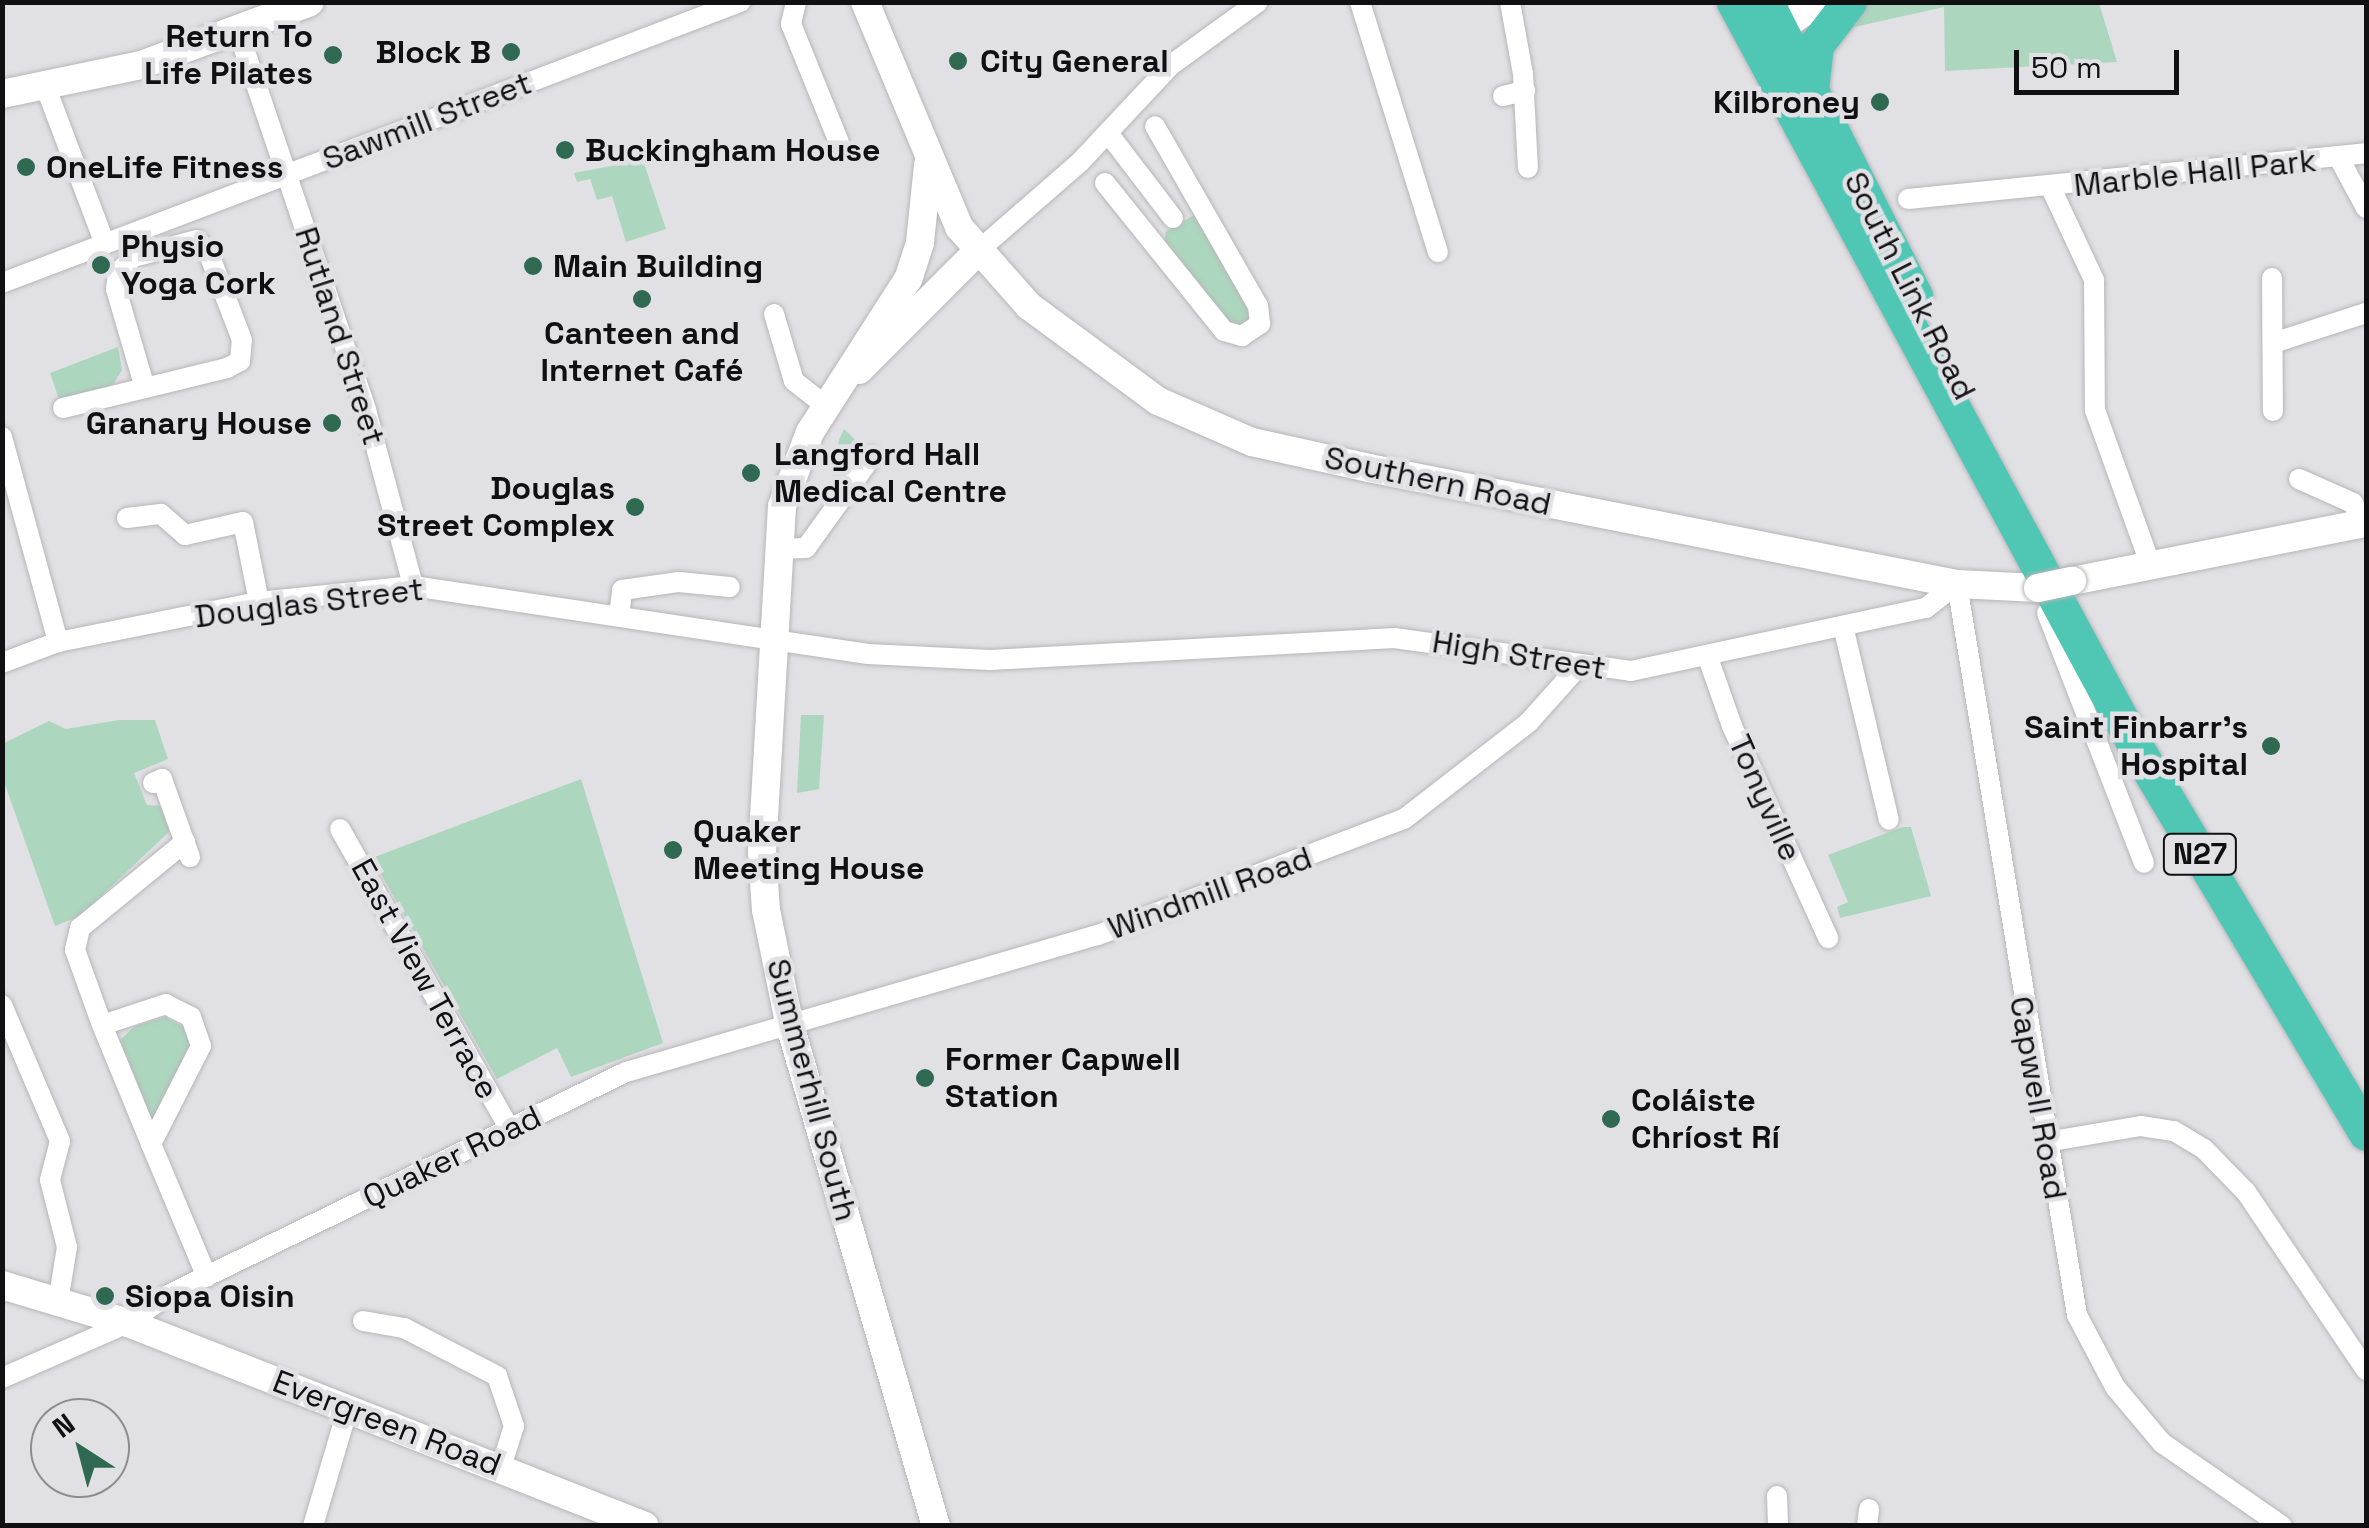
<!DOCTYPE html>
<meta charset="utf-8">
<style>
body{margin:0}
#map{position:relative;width:2369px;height:1528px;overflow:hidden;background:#e1e1e5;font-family:"Space Grotesk",sans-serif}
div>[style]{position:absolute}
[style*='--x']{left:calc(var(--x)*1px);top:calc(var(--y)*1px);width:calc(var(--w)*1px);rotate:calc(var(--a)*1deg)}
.green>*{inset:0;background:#add6be}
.roads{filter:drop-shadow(0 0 2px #b6b6ba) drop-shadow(0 0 2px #b6b6ba)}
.street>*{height:20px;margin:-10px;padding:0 10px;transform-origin:10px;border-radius:10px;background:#fff}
.secondary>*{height:28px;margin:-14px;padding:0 14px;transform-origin:14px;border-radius:14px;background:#fff}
.highway>*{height:35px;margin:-17.5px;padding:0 17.5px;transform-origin:17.5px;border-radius:17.5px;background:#4fc7b4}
.bridges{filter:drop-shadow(0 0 2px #b6b6ba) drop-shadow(0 0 2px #b6b6ba)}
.secondary-bridge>*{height:28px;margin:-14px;padding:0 14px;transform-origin:14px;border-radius:14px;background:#fff}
.dots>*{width:28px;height:28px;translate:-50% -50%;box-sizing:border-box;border:5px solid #e1e1e5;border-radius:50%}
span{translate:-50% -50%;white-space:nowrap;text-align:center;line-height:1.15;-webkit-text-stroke:9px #e1e1e5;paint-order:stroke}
.shield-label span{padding:2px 8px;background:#e1e1e5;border:2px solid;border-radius:8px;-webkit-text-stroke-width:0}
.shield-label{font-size:30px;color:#101012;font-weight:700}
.poi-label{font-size:32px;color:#101012;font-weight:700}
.right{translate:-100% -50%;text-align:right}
.left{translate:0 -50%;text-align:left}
.street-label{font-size:32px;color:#101012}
.frame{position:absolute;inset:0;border:5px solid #101012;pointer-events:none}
.north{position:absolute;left:30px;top:1398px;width:100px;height:100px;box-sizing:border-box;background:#e1e1e5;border:2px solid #8d8d91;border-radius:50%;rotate:324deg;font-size:28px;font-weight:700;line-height:40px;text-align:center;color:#101012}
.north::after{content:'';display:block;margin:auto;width:35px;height:45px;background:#306952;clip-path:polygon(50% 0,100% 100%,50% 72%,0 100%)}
.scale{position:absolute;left:2014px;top:50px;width:165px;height:45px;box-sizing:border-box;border:5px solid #101012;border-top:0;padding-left:12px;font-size:30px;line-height:35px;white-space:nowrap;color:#101012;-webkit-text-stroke:8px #e1e1e5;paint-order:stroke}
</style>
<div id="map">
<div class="green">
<i style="clip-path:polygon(1865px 3px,2099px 3px,2117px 62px,1945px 71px,1944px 7px,1841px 30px)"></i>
<i style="clip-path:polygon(643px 160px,666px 229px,626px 242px,612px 196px,597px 200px,590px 179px,577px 182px,574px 173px)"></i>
<i style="clip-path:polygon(1196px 214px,1254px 320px,1232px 329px,1164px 243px,1166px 231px)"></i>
<i style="clip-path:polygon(118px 347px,122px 370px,112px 386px,59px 399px,50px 373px)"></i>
<i style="clip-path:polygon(844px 429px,872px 456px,823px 524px,839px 440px)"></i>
<i style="clip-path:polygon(801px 715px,824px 715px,819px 789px,797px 793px)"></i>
<i style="clip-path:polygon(119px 720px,155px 720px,168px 759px,134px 773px,147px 805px,161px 806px,172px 829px,80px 916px,55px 926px,3px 779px,2px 744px,49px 721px,66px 729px)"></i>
<i style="clip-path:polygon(581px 779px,663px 1043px,571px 1077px,557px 1048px,497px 1079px,372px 858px)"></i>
<i style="clip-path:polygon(1903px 827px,1911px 827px,1931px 896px,1840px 918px,1837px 907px,1848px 902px,1828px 855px)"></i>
<i style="clip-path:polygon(165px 1017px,189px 1030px,190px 1048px,153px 1125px,120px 1040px,135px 1026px)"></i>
</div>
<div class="roads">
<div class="street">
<i style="--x:796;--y:2;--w:23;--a:103"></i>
<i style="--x:791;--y:24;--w:127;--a:67.9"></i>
<i style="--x:1360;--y:2;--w:262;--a:72.7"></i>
<i style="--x:1510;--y:2;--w:73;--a:79.8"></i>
<i style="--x:1523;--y:74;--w:94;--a:87"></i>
<i style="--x:238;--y:31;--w:400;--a:71.3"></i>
<i style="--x:366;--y:410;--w:182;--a:75"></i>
<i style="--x:46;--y:88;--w:167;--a:69.3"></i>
<i style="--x:1503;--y:96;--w:23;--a:-13"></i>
<i style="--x:1108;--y:133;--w:107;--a:52.6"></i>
<i style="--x:2339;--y:158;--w:57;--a:61.6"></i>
<i style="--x:1105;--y:183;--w:190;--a:51.2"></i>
<i style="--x:1224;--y:331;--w:19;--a:16"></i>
<i style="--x:1242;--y:336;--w:22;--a:-34"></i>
<i style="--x:1260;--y:324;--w:18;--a:-96"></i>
<i style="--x:1258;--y:306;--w:207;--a:-119.8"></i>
<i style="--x:2051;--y:188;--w:102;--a:64.9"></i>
<i style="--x:2094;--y:280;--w:130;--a:89.6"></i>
<i style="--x:2095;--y:410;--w:166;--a:70.3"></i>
<i style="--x:1908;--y:199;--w:460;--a:-5.7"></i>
<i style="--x:978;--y:251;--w:135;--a:-41.1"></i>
<i style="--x:1080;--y:162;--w:133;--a:-46.8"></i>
<i style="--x:1171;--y:65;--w:107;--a:-35.9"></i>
<i style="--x:2272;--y:278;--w:133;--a:89.6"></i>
<i style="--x:2;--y:283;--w:790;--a:-20.84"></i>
<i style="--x:774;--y:314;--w:70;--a:73.4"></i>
<i style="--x:794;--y:381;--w:42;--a:38.2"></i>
<i style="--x:2273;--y:343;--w:98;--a:-17.9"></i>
<i style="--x:63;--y:408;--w:169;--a:-13.7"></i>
<i style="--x:227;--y:368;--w:15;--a:-28"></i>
<i style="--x:240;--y:361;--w:21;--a:-85"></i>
<i style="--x:242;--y:340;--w:92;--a:-111"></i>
<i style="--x:209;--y:254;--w:18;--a:-131"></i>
<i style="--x:197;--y:240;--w:66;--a:165.1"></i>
<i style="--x:133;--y:257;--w:22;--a:133"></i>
<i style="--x:118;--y:273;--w:16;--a:97"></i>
<i style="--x:116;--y:289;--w:103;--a:73.7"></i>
<i style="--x:2;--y:437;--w:213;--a:74.7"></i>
<i style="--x:2299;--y:479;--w:59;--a:24"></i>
<i style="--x:2353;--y:503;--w:24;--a:62"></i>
<i style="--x:127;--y:518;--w:34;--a:-7"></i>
<i style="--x:161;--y:514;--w:32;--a:41"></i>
<i style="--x:185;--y:535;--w:59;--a:-12.6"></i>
<i style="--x:243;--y:522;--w:82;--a:78.7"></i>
<i style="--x:777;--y:549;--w:29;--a:-2"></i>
<i style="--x:806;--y:548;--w:113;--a:-54.3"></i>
<i style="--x:1957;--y:584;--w:741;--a:80.68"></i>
<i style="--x:2077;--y:1315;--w:81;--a:62.2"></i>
<i style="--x:2115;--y:1387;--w:73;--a:50"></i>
<i style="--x:2162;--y:1443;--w:146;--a:34.7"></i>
<i style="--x:2047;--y:613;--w:268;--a:68.8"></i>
<i style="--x:619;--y:616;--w:26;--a:-83"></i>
<i style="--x:622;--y:590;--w:58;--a:-8"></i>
<i style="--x:679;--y:582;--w:51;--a:5.6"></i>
<i style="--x:1843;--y:626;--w:199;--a:76.7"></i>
<i style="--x:1707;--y:655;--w:75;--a:70.6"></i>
<i style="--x:1732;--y:726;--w:233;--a:65.6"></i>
<i style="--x:2;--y:663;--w:60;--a:-20.6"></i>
<i style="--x:58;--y:642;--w:205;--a:-11.3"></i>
<i style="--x:259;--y:602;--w:155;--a:-5.9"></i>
<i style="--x:413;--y:586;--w:460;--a:8.5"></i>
<i style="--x:868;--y:654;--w:122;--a:2.8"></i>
<i style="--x:990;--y:660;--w:405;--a:-3.1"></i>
<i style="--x:1394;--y:638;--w:239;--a:7.9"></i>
<i style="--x:1631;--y:671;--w:302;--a:-12.1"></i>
<i style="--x:1926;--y:608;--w:39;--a:-38"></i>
<i style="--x:153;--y:783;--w:10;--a:-24"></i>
<i style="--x:162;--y:779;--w:83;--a:70.3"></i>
<i style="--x:340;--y:829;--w:346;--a:60.5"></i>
<i style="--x:2;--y:1005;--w:148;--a:66.9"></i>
<i style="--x:60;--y:1141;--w:40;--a:104.4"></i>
<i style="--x:50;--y:1180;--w:69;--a:75.8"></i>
<i style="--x:67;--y:1247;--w:56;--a:99.3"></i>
<i style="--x:102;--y:1025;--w:80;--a:-109.8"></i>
<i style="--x:75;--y:950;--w:23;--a:-77"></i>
<i style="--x:80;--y:928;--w:136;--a:-39.3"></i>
<i style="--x:2046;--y:1142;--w:96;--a:-9.6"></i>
<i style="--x:2141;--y:1126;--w:33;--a:9"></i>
<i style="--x:2174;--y:1131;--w:35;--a:31"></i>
<i style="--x:2204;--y:1149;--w:60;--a:45.7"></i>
<i style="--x:2246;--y:1192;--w:215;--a:56"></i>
<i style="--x:151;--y:1144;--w:110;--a:-63"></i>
<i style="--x:201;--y:1046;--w:31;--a:-109"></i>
<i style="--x:191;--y:1017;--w:28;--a:-153"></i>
<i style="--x:166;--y:1004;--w:67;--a:161.8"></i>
<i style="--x:102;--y:1025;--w:129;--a:67.6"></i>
<i style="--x:151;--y:1144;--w:144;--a:67.2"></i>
<i style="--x:363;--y:1321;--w:42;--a:9.7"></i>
<i style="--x:404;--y:1328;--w:105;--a:27.3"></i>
<i style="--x:497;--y:1376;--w:53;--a:71.2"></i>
<i style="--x:514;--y:1426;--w:43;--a:107.6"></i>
<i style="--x:2;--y:1378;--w:137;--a:-23.6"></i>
<i style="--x:128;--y:1323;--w:49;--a:-35"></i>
<i style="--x:168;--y:1295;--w:509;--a:-25.96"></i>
<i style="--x:626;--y:1072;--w:491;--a:-16.2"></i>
<i style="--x:1098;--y:935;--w:327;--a:-20.8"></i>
<i style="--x:1404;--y:819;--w:158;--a:-37.8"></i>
<i style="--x:1529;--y:722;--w:74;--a:-48.3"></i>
<i style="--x:1777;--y:1496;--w:30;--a:88"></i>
<i style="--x:313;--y:1526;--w:123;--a:-73.5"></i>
<i style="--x:1867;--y:1526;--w:17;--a:-83"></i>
</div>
<div class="secondary">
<i style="--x:865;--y:2;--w:244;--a:67.3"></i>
<i style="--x:959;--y:227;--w:106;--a:48.5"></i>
<i style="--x:1029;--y:306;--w:160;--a:36.4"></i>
<i style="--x:1158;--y:401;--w:103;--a:23.6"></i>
<i style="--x:1252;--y:442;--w:120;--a:12.5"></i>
<i style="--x:1369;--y:468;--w:599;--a:11.16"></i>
<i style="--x:1957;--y:584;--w:81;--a:2.8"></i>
<i style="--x:1766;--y:38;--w:64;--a:-34.2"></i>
<i style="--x:2;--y:94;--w:142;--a:-11.8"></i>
<i style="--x:141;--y:65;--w:180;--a:-20.4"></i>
<i style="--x:928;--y:165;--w:78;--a:95.9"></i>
<i style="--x:920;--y:243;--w:38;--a:108"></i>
<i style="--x:908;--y:279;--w:182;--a:122.6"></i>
<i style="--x:810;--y:432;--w:79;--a:110.7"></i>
<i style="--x:782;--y:506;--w:347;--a:93.3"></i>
<i style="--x:762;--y:852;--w:58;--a:86.1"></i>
<i style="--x:766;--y:910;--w:114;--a:78.4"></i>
<i style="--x:789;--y:1022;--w:525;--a:73.74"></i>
<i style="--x:859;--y:370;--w:168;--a:-45"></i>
<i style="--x:2072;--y:581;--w:300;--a:-11.2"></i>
<i style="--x:2;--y:1285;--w:132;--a:16.8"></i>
<i style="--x:128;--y:1323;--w:555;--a:21.44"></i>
</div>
<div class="highway">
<i style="--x:1734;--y:2;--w:849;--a:61.65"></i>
<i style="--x:2137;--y:749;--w:447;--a:59.2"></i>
<i style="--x:1766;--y:2;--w:330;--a:63.1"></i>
<i style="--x:1811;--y:89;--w:44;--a:-83.5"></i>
<i style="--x:1816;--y:45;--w:54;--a:-52.5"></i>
</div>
</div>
<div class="bridges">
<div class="secondary-bridge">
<i style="--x:2038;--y:588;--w:35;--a:-12"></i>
</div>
</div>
<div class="dots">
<i style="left:511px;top:52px;background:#306952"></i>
<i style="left:333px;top:55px;background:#306952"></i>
<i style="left:958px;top:61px;background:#306952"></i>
<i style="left:1880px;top:102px;background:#306952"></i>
<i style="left:565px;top:150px;background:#306952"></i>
<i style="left:26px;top:167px;background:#306952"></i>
<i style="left:101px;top:265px;background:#306952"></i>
<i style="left:533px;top:266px;background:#306952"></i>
<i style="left:642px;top:299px;background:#306952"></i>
<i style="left:332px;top:423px;background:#306952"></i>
<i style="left:751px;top:473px;background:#306952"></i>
<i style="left:635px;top:507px;background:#306952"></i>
<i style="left:2271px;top:746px;background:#306952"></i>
<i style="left:673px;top:850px;background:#306952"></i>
<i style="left:925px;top:1078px;background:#306952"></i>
<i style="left:1611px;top:1119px;background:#306952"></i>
<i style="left:105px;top:1296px;background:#306952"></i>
</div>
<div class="shield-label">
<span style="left:2200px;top:854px">N27</span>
</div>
<div class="poi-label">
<span class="right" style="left:313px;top:55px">Return To<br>Life Pilates</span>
<span class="right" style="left:491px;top:52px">Block B</span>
<span class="left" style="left:980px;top:61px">City General</span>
<span class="right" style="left:1860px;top:102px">Kilbroney</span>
<span class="left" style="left:585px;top:150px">Buckingham House</span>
<span class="left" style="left:46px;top:167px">OneLife Fitness</span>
<span class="left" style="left:121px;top:265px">Physio<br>Yoga Cork</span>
<span class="left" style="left:553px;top:266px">Main Building</span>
<span style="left:642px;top:352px">Canteen and<br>Internet Café</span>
<span class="right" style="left:312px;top:423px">Granary House</span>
<span class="left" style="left:774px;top:473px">Langford Hall<br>Medical Centre</span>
<span class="right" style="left:615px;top:507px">Douglas<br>Street Complex</span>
<span class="right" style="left:2248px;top:746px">Saint Finbarr's<br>Hospital</span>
<span class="left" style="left:693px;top:850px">Quaker<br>Meeting House</span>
<span class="left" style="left:945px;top:1078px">Former Capwell<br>Station</span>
<span class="left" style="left:1631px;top:1119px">Coláiste<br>Chríost Rí</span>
<span class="left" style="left:125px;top:1296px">Siopa Oisin</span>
</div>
<div class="street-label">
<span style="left:427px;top:121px;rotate:-21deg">Sawmill Street</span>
<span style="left:2195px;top:173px;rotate:-6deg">Marble Hall Park</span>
<span style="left:1910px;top:286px;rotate:63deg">South Link Road</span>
<span style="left:340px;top:336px;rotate:72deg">Rutland Street</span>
<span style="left:1438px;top:481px;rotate:12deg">Southern Road</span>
<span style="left:309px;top:603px;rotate:-7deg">Douglas Street</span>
<span style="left:1519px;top:655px;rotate:9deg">High Street</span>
<span style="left:1765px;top:798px;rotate:66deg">Tonyville</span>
<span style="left:1210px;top:893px;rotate:-20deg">Windmill Road</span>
<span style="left:425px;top:979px;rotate:61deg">East View Terrace</span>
<span style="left:812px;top:1090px;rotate:75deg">Summerhill South</span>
<span style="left:2038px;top:1098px;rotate:80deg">Capwell Road</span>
<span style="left:452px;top:1157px;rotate:-26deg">Quaker Road</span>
<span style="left:387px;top:1423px;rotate:21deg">Evergreen Road</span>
</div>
<div class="frame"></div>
<div class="north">N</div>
<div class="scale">50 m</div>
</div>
